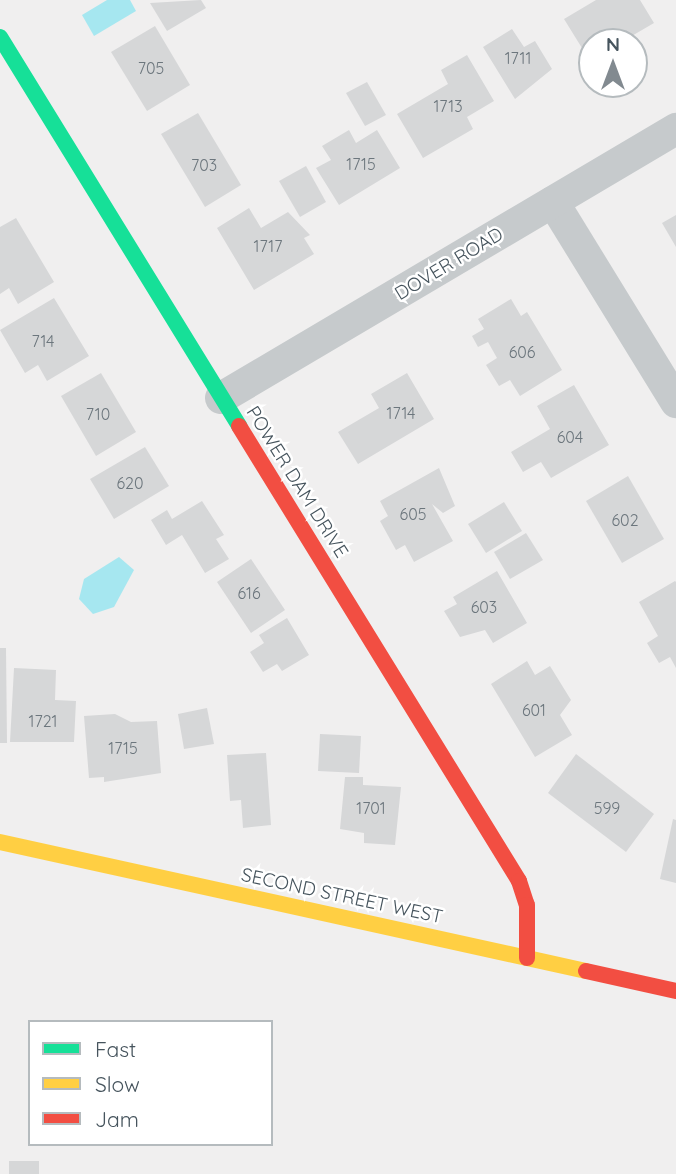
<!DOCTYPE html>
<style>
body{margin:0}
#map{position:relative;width:676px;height:1174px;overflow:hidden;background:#f0efef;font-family:Quicksand,sans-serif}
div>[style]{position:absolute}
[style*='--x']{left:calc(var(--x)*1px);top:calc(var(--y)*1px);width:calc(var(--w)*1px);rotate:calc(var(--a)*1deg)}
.water>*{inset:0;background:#a6e7f0}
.building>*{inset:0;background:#d6d7d8}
.street>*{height:32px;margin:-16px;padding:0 16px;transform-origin:16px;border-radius:16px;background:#c6cacc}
.fast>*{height:16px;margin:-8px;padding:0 8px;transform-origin:8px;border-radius:8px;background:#16e098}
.slow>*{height:16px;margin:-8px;padding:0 8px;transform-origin:8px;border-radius:8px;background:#ffcf43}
.jam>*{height:16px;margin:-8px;padding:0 8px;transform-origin:8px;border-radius:8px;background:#f24e42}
span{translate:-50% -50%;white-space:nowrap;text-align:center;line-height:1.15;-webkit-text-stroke:5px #fff;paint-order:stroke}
.number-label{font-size:16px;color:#6c767d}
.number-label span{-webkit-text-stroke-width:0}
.street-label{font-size:19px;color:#46545d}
.legend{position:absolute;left:28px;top:1020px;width:245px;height:126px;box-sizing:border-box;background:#fff;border:2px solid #b5bbbe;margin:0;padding:9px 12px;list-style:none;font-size:21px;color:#46545d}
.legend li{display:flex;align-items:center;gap:14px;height:35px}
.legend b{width:35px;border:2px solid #b5bbbe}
.north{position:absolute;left:578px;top:28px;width:70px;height:70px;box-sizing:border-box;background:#fff;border:2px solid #b5bbbe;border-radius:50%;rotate:0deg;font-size:19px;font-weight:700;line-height:28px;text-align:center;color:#46545d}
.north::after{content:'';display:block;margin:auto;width:24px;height:32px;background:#828a90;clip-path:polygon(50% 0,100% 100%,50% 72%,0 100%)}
</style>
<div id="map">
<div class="water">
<i style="clip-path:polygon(107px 0,130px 0,136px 11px,94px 36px,82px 15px)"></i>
<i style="clip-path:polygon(119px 557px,134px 570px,114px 607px,93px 614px,79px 599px,84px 579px)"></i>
</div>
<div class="building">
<i style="clip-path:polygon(201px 0,206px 8px,167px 31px,150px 3px)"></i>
<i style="clip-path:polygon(596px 0,640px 0,654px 23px,630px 37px,633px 42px,592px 42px,590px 61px,564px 19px)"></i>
<i style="clip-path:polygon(155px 26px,190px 85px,147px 111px,111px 52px)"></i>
<i style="clip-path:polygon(512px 29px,524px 47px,535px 41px,552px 69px,515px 99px,483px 47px)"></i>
<i style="clip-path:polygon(467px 55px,494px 101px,467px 117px,473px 129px,423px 158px,397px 114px,448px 84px,441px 70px)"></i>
<i style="clip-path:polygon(367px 82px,386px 115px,365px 126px,346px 93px)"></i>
<i style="clip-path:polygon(198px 113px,241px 185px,205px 207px,161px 134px)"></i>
<i style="clip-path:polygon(349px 130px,356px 143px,377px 130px,400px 168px,339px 205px,316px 168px,331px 160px,322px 146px)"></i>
<i style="clip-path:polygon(306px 166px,326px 202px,300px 217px,279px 181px)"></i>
<i style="clip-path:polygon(249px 208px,261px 228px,288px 212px,310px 235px,304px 238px,314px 254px,254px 290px,217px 228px)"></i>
<i style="clip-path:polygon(676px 215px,676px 247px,662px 223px)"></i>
<i style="clip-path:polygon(16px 218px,54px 282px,18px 304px,9px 288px,0 294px,0 227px)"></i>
<i style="clip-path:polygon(54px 298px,89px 356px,47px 381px,38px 365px,25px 373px,0 330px)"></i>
<i style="clip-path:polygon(511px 299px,521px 316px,527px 312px,562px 370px,520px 396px,510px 380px,499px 386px,486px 365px,497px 358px,488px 342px,478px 347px,472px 336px,484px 329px,478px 319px)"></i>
<i style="clip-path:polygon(101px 373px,136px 432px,96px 456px,61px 396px)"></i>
<i style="clip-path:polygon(407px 373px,434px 419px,358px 464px,338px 432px,379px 408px,371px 394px)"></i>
<i style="clip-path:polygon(574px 385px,609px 445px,551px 478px,541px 462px,523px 472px,511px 452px,550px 429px,537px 406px)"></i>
<i style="clip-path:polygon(145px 447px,169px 486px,114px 519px,90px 479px)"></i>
<i style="clip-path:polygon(439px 468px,455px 506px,443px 513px,432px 504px,453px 541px,414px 562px,405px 545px,396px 550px,380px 521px,388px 516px,380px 501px)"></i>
<i style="clip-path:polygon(628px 476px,664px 539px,622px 563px,586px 501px)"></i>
<i style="clip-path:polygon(202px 501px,224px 535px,216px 539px,229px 559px,205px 573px,182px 535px,166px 545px,151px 520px,167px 510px,172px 519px)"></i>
<i style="clip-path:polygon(504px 502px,522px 531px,486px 553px,468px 524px)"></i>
<i style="clip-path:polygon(526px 533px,543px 560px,510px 579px,494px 552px)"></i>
<i style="clip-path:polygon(251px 559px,285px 610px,251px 633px,217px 582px)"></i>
<i style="clip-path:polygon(497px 571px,527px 623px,493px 643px,485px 630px,460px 637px,444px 611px,457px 604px,453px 597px)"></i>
<i style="clip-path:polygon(675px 581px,676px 582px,676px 668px,670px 657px,659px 663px,647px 643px,658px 636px,639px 602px)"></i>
<i style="clip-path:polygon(287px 618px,309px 655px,282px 671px,277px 664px,263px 672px,250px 652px,264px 643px,259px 635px)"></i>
<i style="clip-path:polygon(0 648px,6px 648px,7px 743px,0 743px)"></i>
<i style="clip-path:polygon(527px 661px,535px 675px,550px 666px,571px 700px,560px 715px,572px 735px,535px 757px,491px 684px)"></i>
<i style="clip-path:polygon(14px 668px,56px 670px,55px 700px,76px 701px,74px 742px,10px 742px)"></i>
<i style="clip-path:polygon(207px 708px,214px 744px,184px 749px,178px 714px)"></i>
<i style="clip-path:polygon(115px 714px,131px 722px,157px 721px,161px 773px,104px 782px,104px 777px,89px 778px,84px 716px)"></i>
<i style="clip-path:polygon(320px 734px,361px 736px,359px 773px,318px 771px)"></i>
<i style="clip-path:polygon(266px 753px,271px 825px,243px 828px,241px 800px,230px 801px,227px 755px)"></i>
<i style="clip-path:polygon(576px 754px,654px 814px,626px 852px,548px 793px)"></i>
<i style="clip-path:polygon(345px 777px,363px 777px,363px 785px,401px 787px,395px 845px,364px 843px,364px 833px,340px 829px)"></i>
<i style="clip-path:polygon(673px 819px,676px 820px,676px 883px,660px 879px)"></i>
<i style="clip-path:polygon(9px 1161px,39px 1161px,39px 1174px,9px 1174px)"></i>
</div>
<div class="street">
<i style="--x:553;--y:202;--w:235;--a:58.4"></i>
<i style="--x:221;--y:398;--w:529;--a:-30.59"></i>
</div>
<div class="fast">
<i style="--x:0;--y:37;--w:457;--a:58.4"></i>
</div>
<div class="slow">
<i style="--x:0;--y:842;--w:600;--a:12.41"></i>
</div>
<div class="jam">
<i style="--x:239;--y:426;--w:534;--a:58.39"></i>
<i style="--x:519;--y:881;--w:25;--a:72"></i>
<i style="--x:527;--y:905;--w:53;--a:90"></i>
<i style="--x:586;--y:971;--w:92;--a:12.5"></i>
</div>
<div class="number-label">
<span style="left:518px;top:58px">1711</span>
<span style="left:151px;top:68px">705</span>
<span style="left:448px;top:106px">1713</span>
<span style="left:361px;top:164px">1715</span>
<span style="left:204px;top:165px">703</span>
<span style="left:268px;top:246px">1717</span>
<span style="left:43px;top:341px">714</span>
<span style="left:522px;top:352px">606</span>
<span style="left:401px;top:413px">1714</span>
<span style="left:98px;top:414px">710</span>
<span style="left:570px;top:437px">604</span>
<span style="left:130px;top:483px">620</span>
<span style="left:413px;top:514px">605</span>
<span style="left:625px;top:520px">602</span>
<span style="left:249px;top:593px">616</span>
<span style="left:484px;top:607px">603</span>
<span style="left:534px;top:710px">601</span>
<span style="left:43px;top:721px">1721</span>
<span style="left:123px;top:748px">1715</span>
<span style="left:371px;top:808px">1701</span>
<span style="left:607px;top:808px">599</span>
</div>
<div class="street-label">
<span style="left:449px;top:264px;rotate:-31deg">DOVER ROAD</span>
<span style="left:297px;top:482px;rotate:58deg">POWER DAM DRIVE</span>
<span style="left:342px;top:896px;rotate:12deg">SECOND STREET WEST</span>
</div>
<ul class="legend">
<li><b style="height:9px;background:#16e098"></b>Fast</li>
<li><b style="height:9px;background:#ffcf43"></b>Slow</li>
<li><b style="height:9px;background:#f24e42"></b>Jam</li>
</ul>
<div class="north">N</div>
</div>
